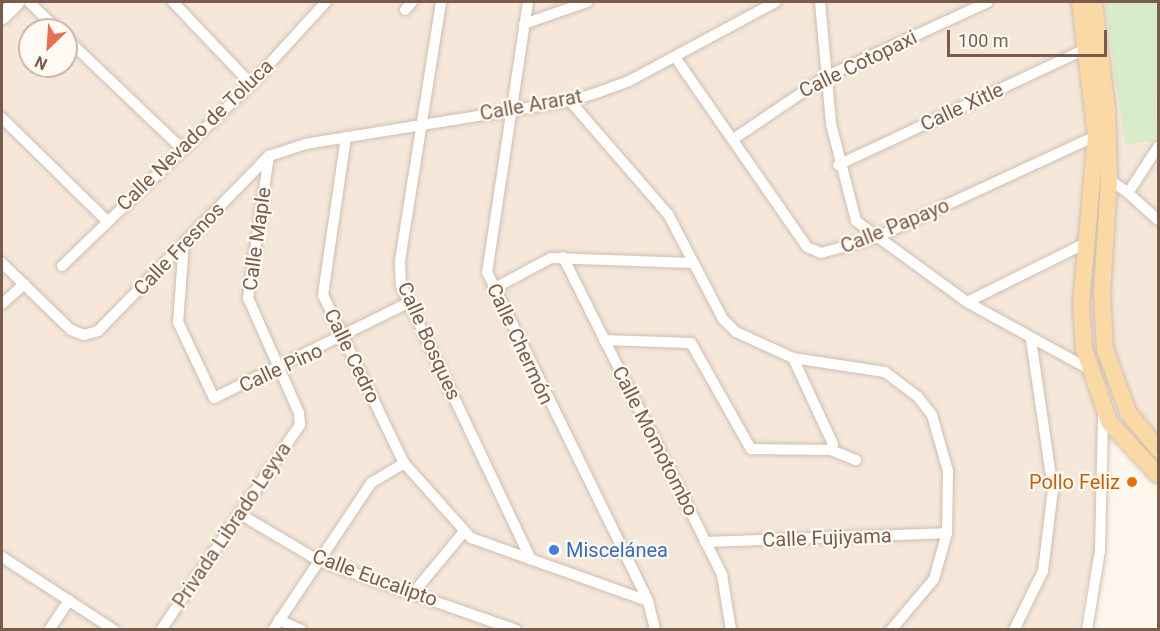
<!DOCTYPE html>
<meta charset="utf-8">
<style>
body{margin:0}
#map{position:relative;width:1160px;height:631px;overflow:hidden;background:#fdf6ec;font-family:Roboto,sans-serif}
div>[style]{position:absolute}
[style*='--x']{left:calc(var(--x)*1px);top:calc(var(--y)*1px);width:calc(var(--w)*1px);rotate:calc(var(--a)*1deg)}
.residential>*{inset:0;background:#f5e8da}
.green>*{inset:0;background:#d8ecc9}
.roads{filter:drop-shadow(0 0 2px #d1beb0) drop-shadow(0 0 2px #d1beb0)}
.street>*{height:10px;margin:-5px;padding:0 5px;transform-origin:5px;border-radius:5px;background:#fff}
.secondary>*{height:15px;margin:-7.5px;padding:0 7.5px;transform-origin:7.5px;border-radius:7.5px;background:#fff}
.primary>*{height:16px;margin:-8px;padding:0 8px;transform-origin:8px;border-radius:8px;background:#fbd9a5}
.dots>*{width:16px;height:16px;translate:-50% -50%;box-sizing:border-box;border:3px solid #fffaf3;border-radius:50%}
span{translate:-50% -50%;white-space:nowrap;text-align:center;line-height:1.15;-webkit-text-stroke:4.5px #fffaf3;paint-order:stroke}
.street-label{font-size:20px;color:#7a5c4d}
.food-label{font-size:20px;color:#c56008}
.right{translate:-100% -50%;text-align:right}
.shop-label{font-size:20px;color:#366cbe}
.left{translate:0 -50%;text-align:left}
.frame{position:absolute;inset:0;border:3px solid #7a5c4d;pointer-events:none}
.north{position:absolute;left:18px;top:18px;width:60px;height:60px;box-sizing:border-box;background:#fffaf3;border:2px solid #cabbb1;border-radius:50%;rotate:205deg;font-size:16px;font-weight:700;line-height:24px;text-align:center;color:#7a5c4d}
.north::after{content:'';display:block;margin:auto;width:21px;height:27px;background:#e76f51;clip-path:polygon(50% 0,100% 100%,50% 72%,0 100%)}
.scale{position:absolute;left:947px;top:30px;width:160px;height:27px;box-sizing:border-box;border:3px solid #7a5c4d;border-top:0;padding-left:8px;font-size:18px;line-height:21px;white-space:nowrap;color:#7a5c4d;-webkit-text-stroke:4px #fffaf3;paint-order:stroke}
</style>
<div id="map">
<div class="residential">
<i style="clip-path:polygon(evenodd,2px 2px,1158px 2px,1158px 459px,1117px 409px,1097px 362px,1102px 478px,1097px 540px,1078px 629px,2px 629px,2px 2px,30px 30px,66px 30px,66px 66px,30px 66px,30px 30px)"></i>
</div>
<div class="green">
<i style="clip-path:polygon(1105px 2px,1158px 2px,1156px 140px,1125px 145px)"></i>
</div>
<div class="roads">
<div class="street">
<i style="--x:29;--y:2;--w:40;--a:44"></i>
<i style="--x:173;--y:2;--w:113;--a:46.4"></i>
<i style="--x:441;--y:2;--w:263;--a:99"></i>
<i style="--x:400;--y:262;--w:24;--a:88"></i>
<i style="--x:401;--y:286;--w:303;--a:64.6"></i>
<i style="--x:528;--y:2;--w:273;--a:98.6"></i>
<i style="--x:487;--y:272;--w:366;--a:63.9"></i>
<i style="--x:648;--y:601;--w:30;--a:76"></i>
<i style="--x:820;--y:2;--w:122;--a:84.8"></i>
<i style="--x:831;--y:124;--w:100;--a:75.5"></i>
<i style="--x:856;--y:221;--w:137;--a:36.1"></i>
<i style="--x:967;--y:302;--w:139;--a:28.8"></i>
<i style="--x:405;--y:10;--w:11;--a:-49"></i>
<i style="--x:524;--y:24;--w:67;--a:-19.2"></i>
<i style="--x:66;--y:38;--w:158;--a:43.7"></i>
<i style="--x:675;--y:57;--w:231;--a:55.2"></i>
<i style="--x:807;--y:247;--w:15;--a:23"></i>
<i style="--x:821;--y:253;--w:56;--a:-15.5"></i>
<i style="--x:875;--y:238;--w:243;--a:-24.8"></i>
<i style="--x:570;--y:101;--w:150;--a:49.1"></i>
<i style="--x:668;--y:214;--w:119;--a:62.4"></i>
<i style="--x:723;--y:319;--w:18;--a:45"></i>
<i style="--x:736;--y:332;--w:63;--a:24.5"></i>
<i style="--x:793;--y:358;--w:93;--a:8.7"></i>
<i style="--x:885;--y:372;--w:41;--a:37.1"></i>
<i style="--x:918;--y:397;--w:23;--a:52"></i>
<i style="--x:932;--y:415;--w:58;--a:74.1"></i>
<i style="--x:948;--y:471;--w:62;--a:90.9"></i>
<i style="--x:947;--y:533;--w:48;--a:105.8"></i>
<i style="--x:934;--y:579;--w:67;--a:130.1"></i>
<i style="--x:2;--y:118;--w:147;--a:44.4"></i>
<i style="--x:346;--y:137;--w:160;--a:98.3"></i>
<i style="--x:323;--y:295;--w:187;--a:64.3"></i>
<i style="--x:404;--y:463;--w:101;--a:48.2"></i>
<i style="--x:471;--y:538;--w:188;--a:19.6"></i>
<i style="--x:735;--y:138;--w:109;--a:-34.1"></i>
<i style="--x:825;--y:77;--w:179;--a:-24.7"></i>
<i style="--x:838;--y:165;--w:274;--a:-25.1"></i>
<i style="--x:1109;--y:179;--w:24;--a:36"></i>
<i style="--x:1128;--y:193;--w:55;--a:-56.9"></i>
<i style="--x:1128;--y:193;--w:40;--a:42"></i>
<i style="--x:184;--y:243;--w:79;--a:94.3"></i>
<i style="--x:178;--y:322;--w:84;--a:64.7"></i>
<i style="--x:214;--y:398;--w:216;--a:-26.1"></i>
<i style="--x:563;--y:257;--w:356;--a:63.4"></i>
<i style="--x:722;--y:575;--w:56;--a:80.7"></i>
<i style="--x:2;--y:263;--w:96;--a:44.2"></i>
<i style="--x:71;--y:330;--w:14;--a:21"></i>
<i style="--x:84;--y:335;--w:15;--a:-16"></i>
<i style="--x:98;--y:331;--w:245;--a:-45.7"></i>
<i style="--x:269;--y:156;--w:38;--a:-18"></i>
<i style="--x:305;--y:144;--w:268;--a:-9.2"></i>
<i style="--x:570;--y:101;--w:30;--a:-17"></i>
<i style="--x:599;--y:92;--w:32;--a:-20"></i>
<i style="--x:629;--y:81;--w:167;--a:-28.3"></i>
<i style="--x:62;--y:266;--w:262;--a:-43.9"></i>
<i style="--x:251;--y:84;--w:111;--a:-47.6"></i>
<i style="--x:493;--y:289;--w:66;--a:-28.1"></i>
<i style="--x:551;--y:258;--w:140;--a:2"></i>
<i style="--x:967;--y:302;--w:135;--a:-26.4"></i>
<i style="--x:2;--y:304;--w:30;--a:-42"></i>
<i style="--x:604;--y:340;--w:87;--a:2"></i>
<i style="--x:691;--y:343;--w:122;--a:60.5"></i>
<i style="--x:751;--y:449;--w:80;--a:0.7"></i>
<i style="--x:793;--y:358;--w:95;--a:65.1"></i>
<i style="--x:833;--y:444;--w:6;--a:108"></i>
<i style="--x:831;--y:450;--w:27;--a:22"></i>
<i style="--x:240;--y:514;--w:92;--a:30.7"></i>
<i style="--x:319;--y:561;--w:209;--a:19.3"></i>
<i style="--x:705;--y:542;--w:242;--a:-2.1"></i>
<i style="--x:2;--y:557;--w:134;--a:33.1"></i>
<i style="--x:414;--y:592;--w:77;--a:-50.3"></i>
<i style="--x:279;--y:620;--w:24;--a:24"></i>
<i style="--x:49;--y:630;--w:36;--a:-56"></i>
<i style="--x:161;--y:630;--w:248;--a:-55.9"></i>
<i style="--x:300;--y:425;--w:12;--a:-95"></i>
<i style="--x:299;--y:413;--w:126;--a:-113.9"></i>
<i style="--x:248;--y:298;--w:144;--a:-81.6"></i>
<i style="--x:273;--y:630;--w:177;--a:-56.3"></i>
<i style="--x:371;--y:483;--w:39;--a:-31"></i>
<i style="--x:1014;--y:630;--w:66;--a:-63.8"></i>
<i style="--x:1043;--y:571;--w:82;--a:-83"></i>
<i style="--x:1053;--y:490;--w:153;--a:-98.3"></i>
<i style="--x:1087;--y:630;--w:80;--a:-80.7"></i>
<i style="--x:1100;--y:551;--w:135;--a:-88.7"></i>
</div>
<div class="secondary">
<i style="--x:2;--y:16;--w:20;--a:-45"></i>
</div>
<div class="primary">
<i style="--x:1080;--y:2;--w:135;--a:83.2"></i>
<i style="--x:1096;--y:136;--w:169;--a:95.1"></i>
<i style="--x:1081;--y:304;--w:45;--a:86.2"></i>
<i style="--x:1084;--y:349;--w:77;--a:71.1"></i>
<i style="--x:1109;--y:422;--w:72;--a:47.2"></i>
<i style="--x:1094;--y:2;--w:110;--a:83.2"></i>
<i style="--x:1107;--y:111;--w:68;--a:88.3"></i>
<i style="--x:1109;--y:179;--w:115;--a:93.5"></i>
<i style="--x:1102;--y:294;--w:55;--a:86.9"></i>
<i style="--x:1105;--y:349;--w:67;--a:69.9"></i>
<i style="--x:1128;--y:412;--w:48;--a:51"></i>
</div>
</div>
<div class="dots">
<i style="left:1132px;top:482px;background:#e8710a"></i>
<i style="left:554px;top:550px;background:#3f7fe0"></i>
</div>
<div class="street-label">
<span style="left:858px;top:64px;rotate:-26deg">Calle Cotopaxi</span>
<span style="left:531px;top:105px;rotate:-10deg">Calle Ararat</span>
<span style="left:962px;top:107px;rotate:-25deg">Calle Xitle</span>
<span style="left:195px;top:135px;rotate:-44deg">Calle Nevado de Toluca</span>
<span style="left:895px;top:226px;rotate:-22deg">Calle Papayo</span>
<span style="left:257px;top:239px;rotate:-82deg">Calle Maple</span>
<span style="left:179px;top:249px;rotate:-46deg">Calle Fresnos</span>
<span style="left:429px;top:341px;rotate:66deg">Calle Bosques</span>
<span style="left:520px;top:344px;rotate:65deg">Calle Chermón</span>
<span style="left:352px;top:356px;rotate:64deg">Calle Cedro</span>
<span style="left:281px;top:368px;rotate:-25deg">Calle Pino</span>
<span style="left:655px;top:441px;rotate:63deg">Calle Momotombo</span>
<span style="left:232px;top:525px;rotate:-56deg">Privada Librado Leyva</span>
<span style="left:827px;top:538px;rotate:-2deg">Calle Fujiyama</span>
<span style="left:375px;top:578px;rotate:20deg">Calle Eucalipto</span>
</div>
<div class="food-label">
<span class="right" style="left:1120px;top:482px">Pollo Feliz</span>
</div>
<div class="shop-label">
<span class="left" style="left:566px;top:550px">Miscelánea</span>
</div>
<div class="frame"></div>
<div class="north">N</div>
<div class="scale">100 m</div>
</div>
